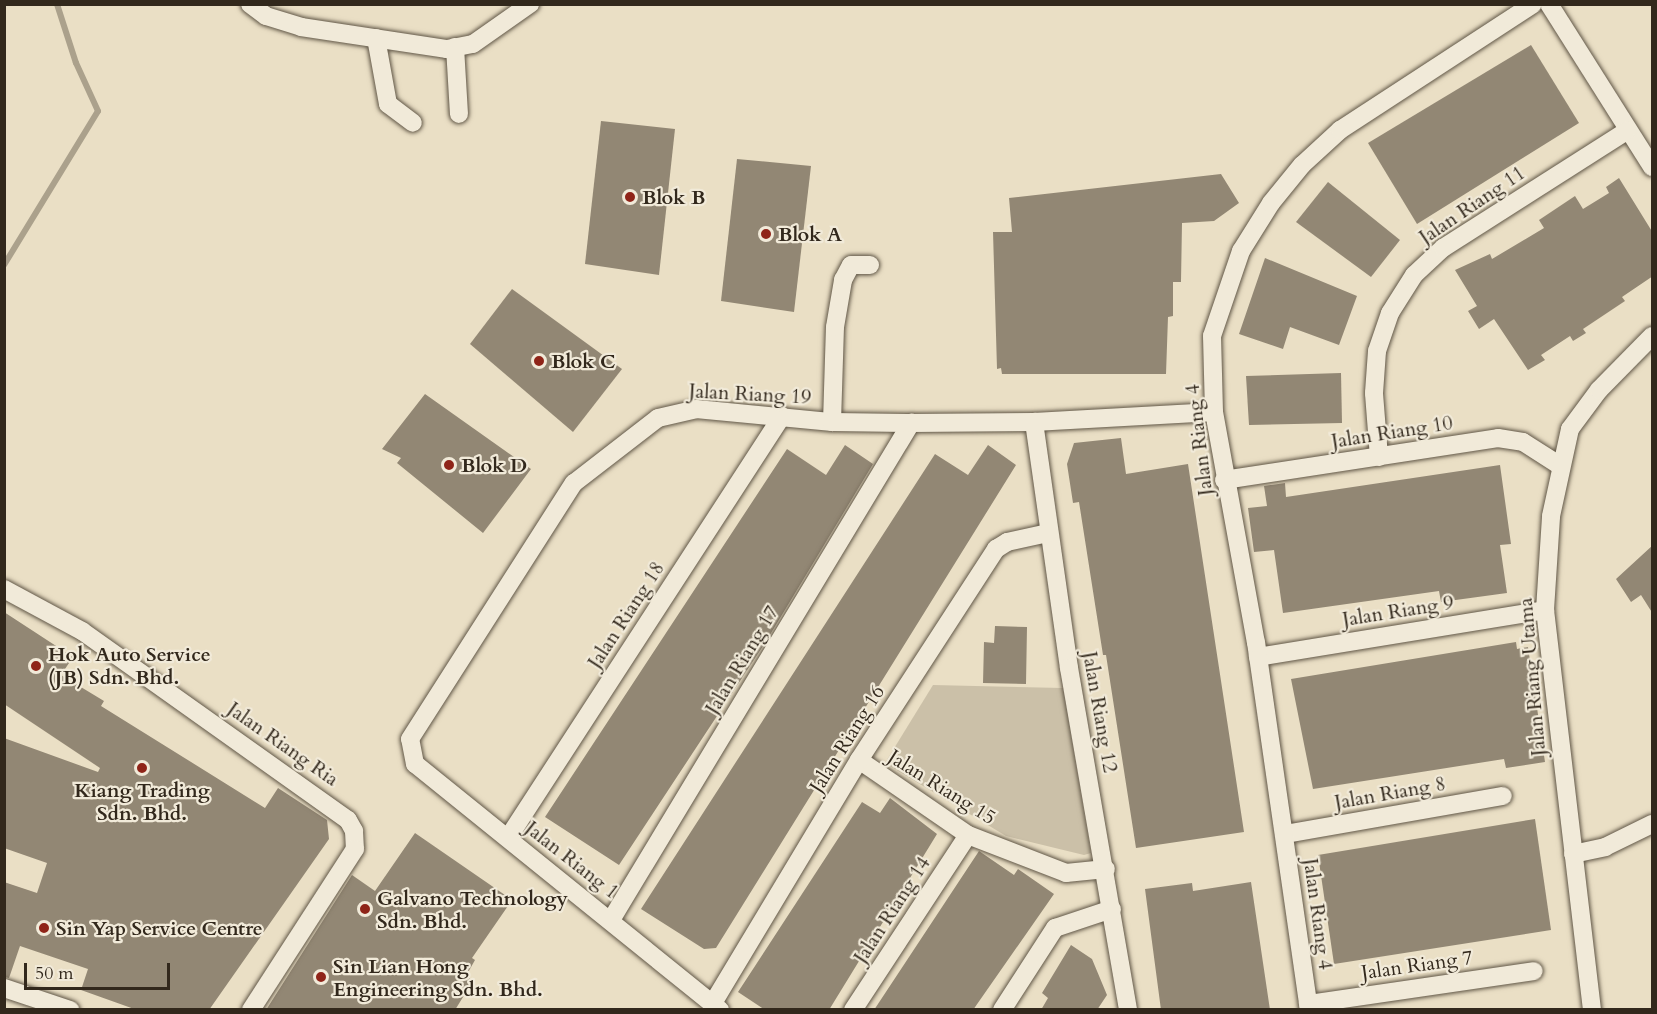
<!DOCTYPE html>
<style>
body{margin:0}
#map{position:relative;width:1657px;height:1014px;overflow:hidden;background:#eadfc5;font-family:Cardo,serif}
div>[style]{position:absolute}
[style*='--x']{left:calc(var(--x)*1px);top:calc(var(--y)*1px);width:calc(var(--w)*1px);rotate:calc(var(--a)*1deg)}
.green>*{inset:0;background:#cbc0a8}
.stream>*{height:6px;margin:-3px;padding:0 3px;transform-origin:3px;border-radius:3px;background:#aba18c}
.building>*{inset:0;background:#928774}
.roads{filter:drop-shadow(0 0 2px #605646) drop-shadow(0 0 2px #605646)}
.minor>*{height:18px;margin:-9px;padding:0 9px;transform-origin:9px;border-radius:9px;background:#f1ead9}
.dots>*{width:16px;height:16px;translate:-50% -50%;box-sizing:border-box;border:3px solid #f1ead9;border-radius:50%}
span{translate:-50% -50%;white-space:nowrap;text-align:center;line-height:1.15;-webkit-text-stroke:4.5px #f1ead9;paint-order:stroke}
.poi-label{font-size:20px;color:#32281c;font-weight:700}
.left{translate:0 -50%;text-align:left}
.street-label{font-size:20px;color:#32281c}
.frame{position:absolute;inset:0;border:6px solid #32281c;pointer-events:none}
.scale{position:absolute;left:24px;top:963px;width:146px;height:27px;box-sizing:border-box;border:3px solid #32281c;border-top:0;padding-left:8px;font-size:18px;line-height:21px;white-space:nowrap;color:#32281c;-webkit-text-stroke:4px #f1ead9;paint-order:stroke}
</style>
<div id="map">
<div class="green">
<i style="clip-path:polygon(933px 685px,1063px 688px,1091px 853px,1084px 855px,1006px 836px,885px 763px)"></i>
</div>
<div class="stream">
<i style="--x:4;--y:265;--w:180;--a:-58.6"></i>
<i style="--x:98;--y:111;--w:53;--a:-114.6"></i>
<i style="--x:76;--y:63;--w:62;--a:-107.9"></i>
</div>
<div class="building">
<i style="clip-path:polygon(1531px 45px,1579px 123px,1417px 224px,1368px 143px)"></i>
<i style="clip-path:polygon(601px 121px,675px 129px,659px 275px,585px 264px)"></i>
<i style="clip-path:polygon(737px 159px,811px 166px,794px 312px,721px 301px)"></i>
<i style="clip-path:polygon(1221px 174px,1239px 203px,1214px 221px,1182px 223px,1181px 282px,1173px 282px,1173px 316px,1168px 317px,1166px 374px,1002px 374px,1001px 368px,997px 369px,993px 232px,1012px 232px,1009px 198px)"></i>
<i style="clip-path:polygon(1619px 178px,1653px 233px,1653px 276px,1622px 297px,1625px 301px,1583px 329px,1586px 333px,1573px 341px,1570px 336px,1541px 355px,1545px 360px,1528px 370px,1494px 319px,1479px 329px,1468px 311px,1477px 306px,1455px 270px,1490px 254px,1492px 259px,1544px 228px,1539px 220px,1575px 196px,1583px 209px,1609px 193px,1606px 187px)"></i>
<i style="clip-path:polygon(1328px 182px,1400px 240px,1371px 277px,1296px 222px)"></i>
<i style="clip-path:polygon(1265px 258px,1357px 296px,1339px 345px,1290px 327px,1283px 349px,1239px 334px)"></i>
<i style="clip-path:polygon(512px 289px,622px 369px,573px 432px,470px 344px)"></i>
<i style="clip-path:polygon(1341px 373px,1342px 423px,1249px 425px,1246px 376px)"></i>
<i style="clip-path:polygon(425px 394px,531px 469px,483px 533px,397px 463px,401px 458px,382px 449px)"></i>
<i style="clip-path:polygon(1121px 438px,1126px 474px,1188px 464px,1244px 832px,1136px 848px,1106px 655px,1103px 655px,1079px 502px,1073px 503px,1067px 464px,1074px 443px)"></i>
<i style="clip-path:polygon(845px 445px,873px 464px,765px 643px,619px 865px,545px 817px,787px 449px,826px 475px)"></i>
<i style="clip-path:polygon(988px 445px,1016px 465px,716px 948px,704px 949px,641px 909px,935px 454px,968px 475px)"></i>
<i style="clip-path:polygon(1500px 465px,1511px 544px,1500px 545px,1507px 593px,1441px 602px,1439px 591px,1283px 613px,1274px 550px,1254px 552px,1248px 508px,1267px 506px,1264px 486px,1285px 483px,1286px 497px)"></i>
<i style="clip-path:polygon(1653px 545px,1653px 614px,1641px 595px,1631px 602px,1616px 579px)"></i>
<i style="clip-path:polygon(4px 612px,73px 657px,61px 675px,104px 701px,101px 706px,265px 808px,278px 788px,327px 820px,329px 839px,209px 1010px,137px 1010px,81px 990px,88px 969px,20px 946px,9px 978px,4px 977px,4px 882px,37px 893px,47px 863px,4px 848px,4px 738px,98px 772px,100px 768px,4px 704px)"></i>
<i style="clip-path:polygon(995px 626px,1027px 627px,1026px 684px,983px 683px,984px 642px,994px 643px)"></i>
<i style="clip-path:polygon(1516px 642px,1517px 649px,1528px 647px,1545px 762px,1506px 768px,1504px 759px,1313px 789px,1291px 679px)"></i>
<i style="clip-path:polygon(890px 798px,937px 834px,829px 1010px,765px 1010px,738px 992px,862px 802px,880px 813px)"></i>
<i style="clip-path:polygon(1535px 819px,1551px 930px,1334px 964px,1318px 855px)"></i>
<i style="clip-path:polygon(415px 833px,512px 900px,472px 958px,475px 960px,466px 976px,473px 981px,455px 1010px,266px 1010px,352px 875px,375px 891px)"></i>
<i style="clip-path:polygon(979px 851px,1014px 875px,1018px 869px,1054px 894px,973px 1010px,874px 1010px)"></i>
<i style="clip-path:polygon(1251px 882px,1270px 1010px,1161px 1010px,1145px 889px,1192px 883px,1193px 891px)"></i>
<i style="clip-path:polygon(1071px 945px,1092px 959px,1107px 995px,1097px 1010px,1041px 1010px,1048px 998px,1042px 993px)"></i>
</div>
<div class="roads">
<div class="minor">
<i style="--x:250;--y:4;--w:20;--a:37"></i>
<i style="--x:266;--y:16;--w:37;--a:17"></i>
<i style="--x:301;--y:27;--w:148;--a:8.6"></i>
<i style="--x:447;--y:49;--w:26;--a:-11"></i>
<i style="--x:473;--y:44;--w:70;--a:-35.1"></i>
<i style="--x:1549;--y:4;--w:193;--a:57.7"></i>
<i style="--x:376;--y:38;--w:67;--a:79.7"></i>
<i style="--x:388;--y:104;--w:31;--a:37"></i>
<i style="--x:455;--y:47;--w:67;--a:86.6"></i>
<i style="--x:832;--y:422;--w:95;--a:-88.2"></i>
<i style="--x:835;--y:327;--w:48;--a:-80.3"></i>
<i style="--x:843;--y:280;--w:17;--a:-62"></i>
<i style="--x:851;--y:265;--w:19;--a:0"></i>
<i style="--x:1034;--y:422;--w:248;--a:81.9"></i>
<i style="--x:1069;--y:668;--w:347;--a:80.2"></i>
<i style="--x:1379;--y:457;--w:64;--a:-94.5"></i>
<i style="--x:1374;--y:393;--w:42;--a:-85.9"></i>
<i style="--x:1377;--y:351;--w:40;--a:-71.1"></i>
<i style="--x:1390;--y:313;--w:45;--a:-57.7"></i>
<i style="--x:1414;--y:275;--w:40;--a:-43"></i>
<i style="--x:1443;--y:248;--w:218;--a:-32.5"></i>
<i style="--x:1224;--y:480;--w:277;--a:-8.7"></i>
<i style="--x:1498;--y:438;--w:25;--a:9"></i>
<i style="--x:1523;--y:442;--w:43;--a:32.6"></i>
<i style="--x:4;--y:589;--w:89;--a:28.3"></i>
<i style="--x:82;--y:631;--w:326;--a:35.4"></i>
<i style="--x:348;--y:820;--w:13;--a:61"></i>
<i style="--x:354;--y:831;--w:18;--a:87"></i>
<i style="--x:355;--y:849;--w:192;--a:122.9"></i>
<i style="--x:1258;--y:657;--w:291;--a:-9.3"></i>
<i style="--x:859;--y:760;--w:132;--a:34.5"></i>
<i style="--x:968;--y:835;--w:105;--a:21.2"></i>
<i style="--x:1066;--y:873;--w:40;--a:-5.7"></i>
<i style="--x:1285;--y:834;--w:221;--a:-9.9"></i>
<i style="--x:508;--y:838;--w:503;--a:-57"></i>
<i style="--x:1573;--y:854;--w:33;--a:-12"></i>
<i style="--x:1605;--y:847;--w:52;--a:-26.1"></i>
<i style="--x:611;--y:920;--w:581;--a:-58.88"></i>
<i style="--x:4;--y:988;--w:70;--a:18.4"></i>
<i style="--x:713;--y:1003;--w:283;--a:-59"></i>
<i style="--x:859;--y:760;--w:252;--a:-57"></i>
<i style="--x:996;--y:549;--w:13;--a:-32"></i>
<i style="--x:1007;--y:542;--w:42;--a:-12.4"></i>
<i style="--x:1308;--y:1004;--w:228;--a:-8.3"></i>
<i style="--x:720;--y:1010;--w:392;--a:-141.1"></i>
<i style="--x:415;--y:764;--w:25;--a:-101"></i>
<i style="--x:410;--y:739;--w:304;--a:-57.4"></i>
<i style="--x:574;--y:483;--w:106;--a:-37.7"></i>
<i style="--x:658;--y:418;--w:39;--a:-13"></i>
<i style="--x:696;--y:409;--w:137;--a:5.5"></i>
<i style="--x:832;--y:422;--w:79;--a:0.7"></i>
<i style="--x:911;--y:423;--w:123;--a:-0.5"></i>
<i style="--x:1034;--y:422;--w:180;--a:-3.2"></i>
<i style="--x:853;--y:1010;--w:209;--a:-56.7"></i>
<i style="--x:1002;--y:1010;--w:98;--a:-57.1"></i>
<i style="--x:1055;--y:928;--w:60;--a:-18.4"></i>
<i style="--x:1309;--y:1010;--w:371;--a:-98.2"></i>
<i style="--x:1256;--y:643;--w:235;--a:-100.3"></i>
<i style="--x:1214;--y:412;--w:76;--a:-91.5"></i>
<i style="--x:1212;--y:336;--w:90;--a:-71.2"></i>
<i style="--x:1241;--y:251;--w:57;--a:-58"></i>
<i style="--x:1271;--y:203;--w:49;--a:-50.8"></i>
<i style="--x:1302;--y:165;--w:52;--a:-42.6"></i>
<i style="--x:1340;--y:130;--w:230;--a:-33.1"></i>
<i style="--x:1592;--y:1010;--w:403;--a:-96.7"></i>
<i style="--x:1545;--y:610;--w:94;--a:-86.3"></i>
<i style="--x:1551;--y:516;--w:89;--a:-77.7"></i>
<i style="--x:1570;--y:429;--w:49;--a:-53.4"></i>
<i style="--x:1599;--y:390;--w:76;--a:-45.5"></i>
</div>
</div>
<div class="dots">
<i style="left:630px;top:197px;background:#8f2418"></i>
<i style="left:766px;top:234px;background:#8f2418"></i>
<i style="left:539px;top:361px;background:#8f2418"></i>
<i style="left:449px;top:465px;background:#8f2418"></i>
<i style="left:36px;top:666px;background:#8f2418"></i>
<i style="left:142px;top:768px;background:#8f2418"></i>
<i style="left:365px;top:909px;background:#8f2418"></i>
<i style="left:44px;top:928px;background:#8f2418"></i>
<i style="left:321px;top:977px;background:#8f2418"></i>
</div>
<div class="poi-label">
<span class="left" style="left:642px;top:197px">Blok B</span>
<span class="left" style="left:778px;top:234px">Blok A</span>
<span class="left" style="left:551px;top:361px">Blok C</span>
<span class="left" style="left:461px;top:465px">Blok D</span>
<span class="left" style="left:48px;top:666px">Hok Auto Service<br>(JB) Sdn. Bhd.</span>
<span style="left:142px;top:802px">Kiang Trading<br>Sdn. Bhd.</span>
<span class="left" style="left:377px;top:910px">Galvano Technology<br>Sdn. Bhd.</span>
<span class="left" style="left:56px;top:928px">Sin Yap Service Centre</span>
<span class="left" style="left:333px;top:978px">Sin Lian Hong<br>Engineering Sdn. Bhd.</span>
</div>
<div class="street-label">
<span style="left:1472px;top:205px;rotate:-34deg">Jalan Riang 11</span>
<span style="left:750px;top:394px;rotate:3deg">Jalan Riang 19</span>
<span style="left:1392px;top:432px;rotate:-9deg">Jalan Riang 10</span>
<span style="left:1199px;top:440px;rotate:-97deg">Jalan Riang 4</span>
<span style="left:1398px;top:611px;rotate:-9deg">Jalan Riang 9</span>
<span style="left:626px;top:615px;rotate:-57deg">Jalan Riang 18</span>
<span style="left:742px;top:660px;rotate:-59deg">Jalan Riang 17</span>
<span style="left:1532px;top:677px;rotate:-95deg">Jalan Riang Utama</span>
<span style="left:1100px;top:712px;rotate:80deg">Jalan Riang 12</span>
<span style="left:847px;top:739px;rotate:-58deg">Jalan Riang 16</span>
<span style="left:283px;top:744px;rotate:35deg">Jalan Riang Ria</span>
<span style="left:942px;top:787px;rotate:32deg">Jalan Riang 15</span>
<span style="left:1390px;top:793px;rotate:-10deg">Jalan Riang 8</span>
<span style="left:572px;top:860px;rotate:38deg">Jalan Riang 1</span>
<span style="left:892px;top:910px;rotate:-57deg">Jalan Riang 14</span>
<span style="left:1318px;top:914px;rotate:82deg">Jalan Riang 4</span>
<span style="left:1417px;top:965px;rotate:-8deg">Jalan Riang 7</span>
</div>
<div class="frame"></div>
<div class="scale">50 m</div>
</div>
